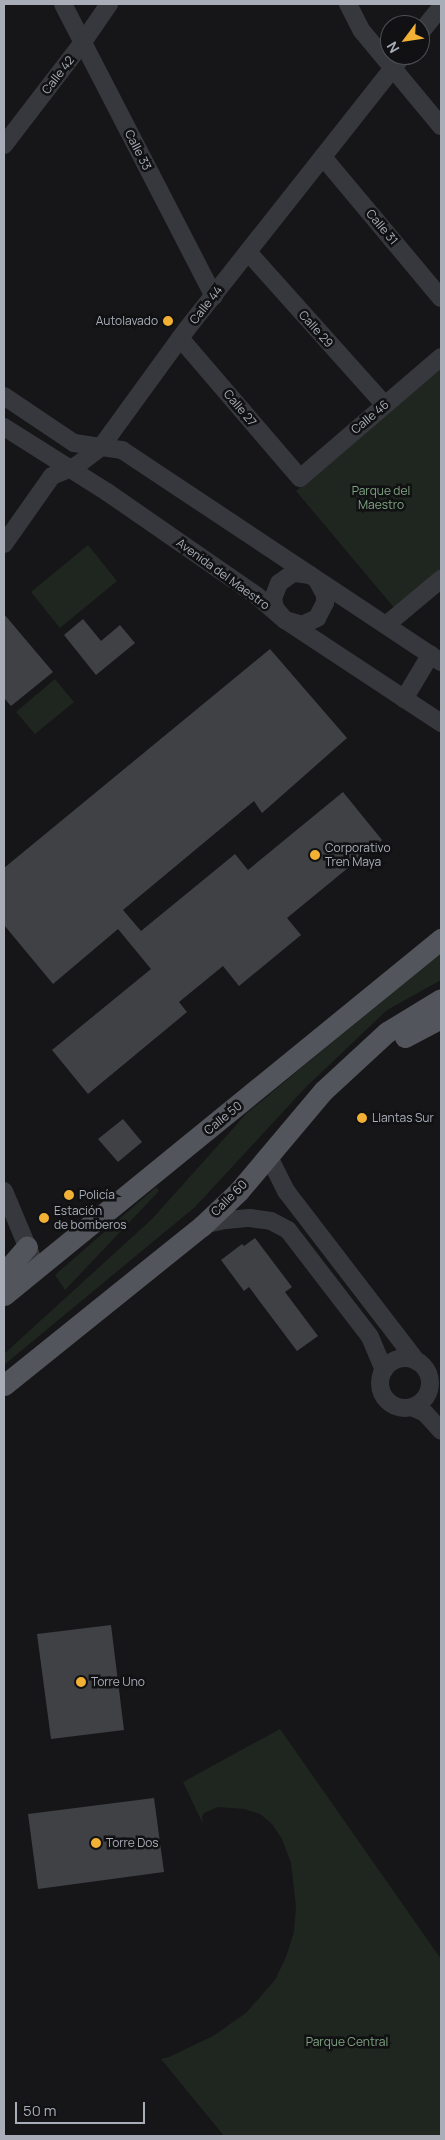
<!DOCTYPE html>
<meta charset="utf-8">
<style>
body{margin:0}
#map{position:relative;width:445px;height:2140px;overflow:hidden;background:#161618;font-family:Manrope,sans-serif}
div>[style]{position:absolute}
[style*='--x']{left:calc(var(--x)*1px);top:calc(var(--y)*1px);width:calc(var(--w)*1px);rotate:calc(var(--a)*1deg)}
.green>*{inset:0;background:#1e261f}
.building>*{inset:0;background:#404145}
.minor>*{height:18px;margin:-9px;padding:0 9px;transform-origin:9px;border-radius:9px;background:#37383d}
.minor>.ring{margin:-9px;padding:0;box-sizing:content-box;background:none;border:18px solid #37383d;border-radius:50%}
.major>*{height:21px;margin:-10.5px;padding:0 10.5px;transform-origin:10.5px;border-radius:10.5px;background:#53555c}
.dots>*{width:14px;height:14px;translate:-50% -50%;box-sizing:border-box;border:2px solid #111113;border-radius:50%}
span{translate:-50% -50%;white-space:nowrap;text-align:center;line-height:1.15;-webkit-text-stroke:5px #111113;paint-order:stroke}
.street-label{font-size:12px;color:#a8adb8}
.poi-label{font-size:12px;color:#a8adb8}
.right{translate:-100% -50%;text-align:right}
.left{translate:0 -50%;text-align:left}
.park-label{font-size:12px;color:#7fa381}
.frame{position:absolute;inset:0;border:5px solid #a8adb8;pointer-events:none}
.north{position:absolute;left:380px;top:15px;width:50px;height:50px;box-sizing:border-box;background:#111113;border:1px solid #4d4f55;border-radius:50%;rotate:239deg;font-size:14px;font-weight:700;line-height:20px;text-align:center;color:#a8adb8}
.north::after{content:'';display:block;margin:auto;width:18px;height:22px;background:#f2b134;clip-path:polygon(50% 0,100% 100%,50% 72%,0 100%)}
.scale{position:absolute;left:15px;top:2102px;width:130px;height:22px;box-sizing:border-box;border:2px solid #a8adb8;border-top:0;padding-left:6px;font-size:15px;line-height:18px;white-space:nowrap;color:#a8adb8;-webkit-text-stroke:4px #111113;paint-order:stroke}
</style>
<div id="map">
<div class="green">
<i style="clip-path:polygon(441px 369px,441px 573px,396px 610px,296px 491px)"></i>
<i style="clip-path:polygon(88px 545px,117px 581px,60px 628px,31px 592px)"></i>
<i style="clip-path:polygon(55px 679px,74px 702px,35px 734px,16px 712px)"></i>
<i style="clip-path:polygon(441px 952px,441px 980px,387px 1010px,305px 1088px,195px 1207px,4px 1365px,4px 1354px,152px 1219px,247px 1113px)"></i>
<i style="clip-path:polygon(156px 1187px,159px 1191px,65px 1290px,55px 1275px)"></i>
<i style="clip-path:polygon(280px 1729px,441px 1959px,441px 2136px,224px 2136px,161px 2059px,169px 2057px,213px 2036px,246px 2013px,275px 1980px,286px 1957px,294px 1932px,296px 1907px,291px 1863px,282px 1839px,272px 1824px,260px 1814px,244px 1809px,218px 1807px,204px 1813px,202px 1817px,203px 1824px,183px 1782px)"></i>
</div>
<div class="building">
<i style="clip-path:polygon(4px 614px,53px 672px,11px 706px,4px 698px)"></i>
<i style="clip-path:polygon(83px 619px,101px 641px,120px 625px,135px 643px,96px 675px,64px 635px)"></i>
<i style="clip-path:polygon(270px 649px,347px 738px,262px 813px,254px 801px,123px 910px,141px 931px,235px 854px,248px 870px,343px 792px,382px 840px,287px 918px,301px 935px,239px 986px,223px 966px,179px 1002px,187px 1012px,88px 1094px,52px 1050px,151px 969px,118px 929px,53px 984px,4px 925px,4px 868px)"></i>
<i style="clip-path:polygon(123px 1119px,142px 1142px,118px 1162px,98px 1139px)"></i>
<i style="clip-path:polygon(255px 1238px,292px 1287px,285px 1292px,318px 1336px,297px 1351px,249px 1287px,244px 1291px,221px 1260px,242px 1244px,244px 1246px)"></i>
<i style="clip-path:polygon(111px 1625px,124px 1730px,51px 1739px,37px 1634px)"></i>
<i style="clip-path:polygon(154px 1798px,164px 1872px,38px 1889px,28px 1814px)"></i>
</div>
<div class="minor">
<i style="--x:63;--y:4;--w:329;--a:62.7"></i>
<i style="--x:348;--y:4;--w:30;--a:63"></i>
<i style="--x:362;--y:31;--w:124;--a:50.3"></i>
<i style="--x:420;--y:33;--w:33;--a:-51"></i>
<i style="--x:4;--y:145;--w:130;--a:-52.5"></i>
<i style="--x:83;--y:42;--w:46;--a:-55.6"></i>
<i style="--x:323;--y:157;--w:184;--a:50.1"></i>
<i style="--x:248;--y:252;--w:205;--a:48.2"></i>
<i style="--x:180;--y:338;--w:184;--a:49.4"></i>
<i style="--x:300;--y:478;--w:186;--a:-40.6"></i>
<i style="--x:4;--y:396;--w:84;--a:33.9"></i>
<i style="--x:74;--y:443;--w:49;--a:8.3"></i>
<i style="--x:122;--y:450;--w:383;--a:33.6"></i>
<i style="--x:4;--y:427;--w:122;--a:32.3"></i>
<i style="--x:107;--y:492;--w:183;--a:34.7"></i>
<i style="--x:257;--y:596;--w:37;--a:41"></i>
<i style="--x:285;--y:620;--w:187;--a:33.4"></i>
<i style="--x:4;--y:544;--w:83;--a:-54.8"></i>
<i style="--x:52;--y:476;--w:26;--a:-23"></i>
<i style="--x:76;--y:466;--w:31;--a:-37"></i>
<i style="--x:101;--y:447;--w:145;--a:-54"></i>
<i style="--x:186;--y:330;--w:350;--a:-51.7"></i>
<i style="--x:310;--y:575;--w:17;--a:-173"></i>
<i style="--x:293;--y:573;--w:17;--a:144"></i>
<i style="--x:279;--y:583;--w:17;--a:111"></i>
<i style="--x:273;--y:599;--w:9;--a:77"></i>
<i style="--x:275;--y:608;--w:16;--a:50"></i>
<i style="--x:285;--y:620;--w:18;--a:16"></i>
<i style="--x:302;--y:625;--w:17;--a:-25"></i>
<i style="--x:317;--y:618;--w:17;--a:-62"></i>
<i style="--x:325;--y:603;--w:8;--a:-90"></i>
<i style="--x:325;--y:595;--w:17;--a:-118"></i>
<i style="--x:386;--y:625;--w:72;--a:-39.9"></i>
<i style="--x:404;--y:699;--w:52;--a:-59"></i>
<i style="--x:268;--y:1155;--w:40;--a:63.4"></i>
<i style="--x:286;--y:1191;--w:215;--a:52.5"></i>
<i style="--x:4;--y:1191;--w:86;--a:67.3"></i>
<i style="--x:202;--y:1225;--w:25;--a:-12"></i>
<i style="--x:226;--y:1220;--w:24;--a:-5"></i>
<i style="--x:250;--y:1218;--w:21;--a:8"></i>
<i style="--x:271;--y:1221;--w:19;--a:28"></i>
<i style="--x:288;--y:1230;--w:135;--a:52.5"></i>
<i style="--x:370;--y:1337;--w:36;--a:67"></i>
<i class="ring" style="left:380px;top:1358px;width:32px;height:32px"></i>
<i style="--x:412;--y:1407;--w:14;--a:25"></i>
<i style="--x:425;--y:1413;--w:24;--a:48"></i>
</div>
<div class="major">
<i style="--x:405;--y:1037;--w:41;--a:-27.8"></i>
<i style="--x:4;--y:1273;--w:35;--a:-49"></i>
<i style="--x:4;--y:1295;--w:564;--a:-39.17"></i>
<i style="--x:4;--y:1385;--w:254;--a:-38.8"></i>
<i style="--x:202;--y:1226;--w:50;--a:-43.4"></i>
<i style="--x:238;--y:1192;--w:132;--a:-49.9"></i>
<i style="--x:323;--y:1091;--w:87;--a:-42.7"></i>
<i style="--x:387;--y:1032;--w:63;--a:-31.4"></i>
</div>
<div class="dots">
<i style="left:168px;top:321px;background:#f2b134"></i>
<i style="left:315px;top:855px;background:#f2b134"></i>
<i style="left:362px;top:1118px;background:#f2b134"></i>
<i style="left:69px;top:1195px;background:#f2b134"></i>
<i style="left:44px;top:1218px;background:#f2b134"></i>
<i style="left:81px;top:1682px;background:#f2b134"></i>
<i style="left:96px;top:1843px;background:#f2b134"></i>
</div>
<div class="street-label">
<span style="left:58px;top:75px;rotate:-52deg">Calle 42</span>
<span style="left:138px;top:150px;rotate:63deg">Calle 33</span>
<span style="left:382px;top:227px;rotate:50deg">Calle 31</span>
<span style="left:206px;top:305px;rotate:-52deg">Calle 44</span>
<span style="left:316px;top:329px;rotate:48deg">Calle 29</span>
<span style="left:240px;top:408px;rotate:50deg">Calle 27</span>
<span style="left:370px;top:417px;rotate:-40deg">Calle 46</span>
<span style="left:223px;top:574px;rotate:36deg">Avenida del Maestro</span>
<span style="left:223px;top:1118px;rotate:-39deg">Calle 50</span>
<span style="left:229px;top:1198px;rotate:-45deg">Calle 60</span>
</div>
<div class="poi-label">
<span class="right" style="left:158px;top:321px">Autolavado</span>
<span class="left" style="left:325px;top:855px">Corporativo<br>Tren Maya</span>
<span class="left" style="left:372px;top:1118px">Llantas Sur</span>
<span class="left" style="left:79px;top:1195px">Policía</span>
<span class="left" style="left:54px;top:1218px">Estación<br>de bomberos</span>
<span class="left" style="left:91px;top:1682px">Torre Uno</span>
<span class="left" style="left:106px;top:1843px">Torre Dos</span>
</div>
<div class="park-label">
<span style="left:381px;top:498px">Parque del<br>Maestro</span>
<span style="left:347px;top:2042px">Parque Central</span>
</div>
<div class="frame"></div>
<div class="north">N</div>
<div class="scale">50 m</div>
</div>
